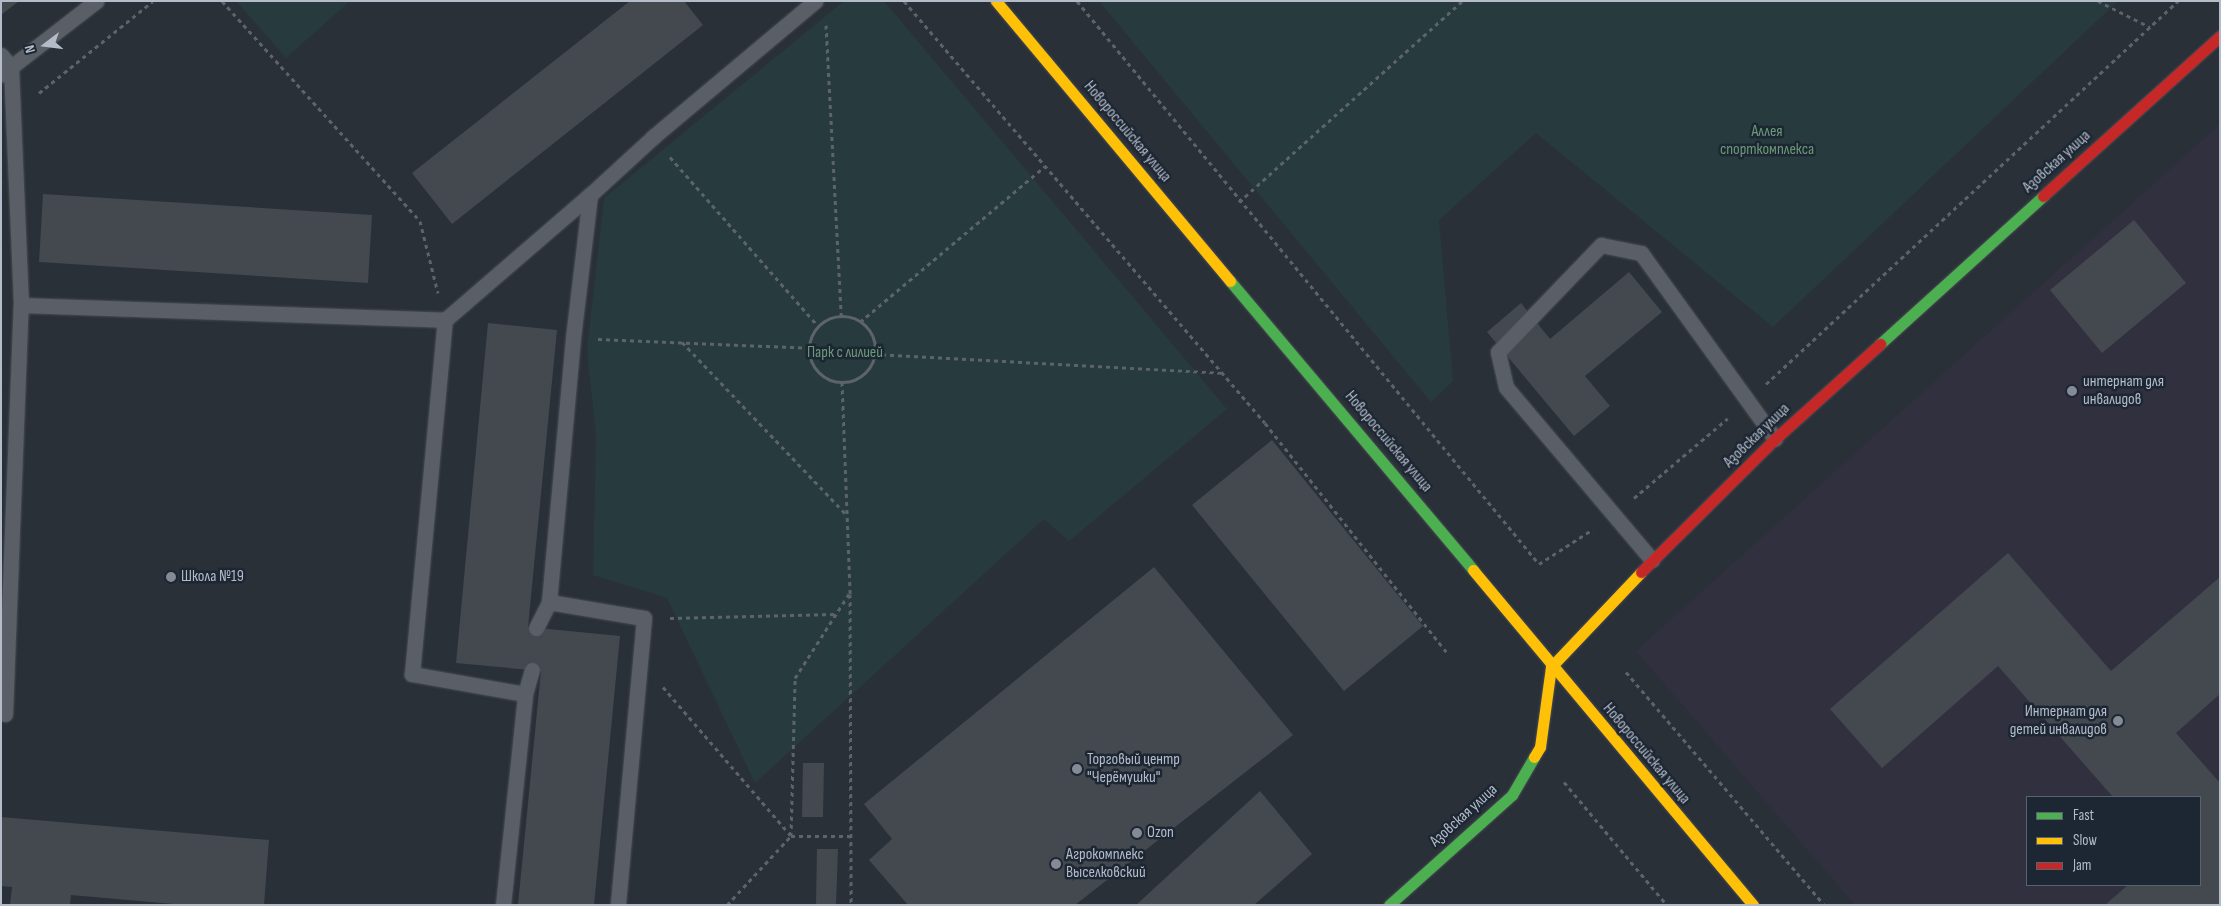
<!DOCTYPE html>
<meta charset="utf-8">
<style>
body{margin:0}
#map{position:relative;width:2221px;height:906px;overflow:hidden;background:#2a3038;font-family:"Sofia Sans Condensed",sans-serif}
div>[style]{position:absolute}
[style*='--x']{left:calc(var(--x)*1px);top:calc(var(--y)*1px);width:calc(var(--w)*1px);rotate:calc(var(--a)*1deg)}
.medical>*{inset:0;background:#31303e}
.green>*{inset:0;background:#273a3e}
.building>*{inset:0;background:#444950}
.path>*{height:3px;margin-top:-1.5px;transform-origin:0;background:repeating-linear-gradient(90deg,#5d636a 0 4px,transparent 0 8px)}
.path>.ring{margin:-1.5px;padding:0;box-sizing:content-box;background:none;border:3px solid #5d636a;border-radius:50%}
.roads{filter:drop-shadow(0 0 1px #484c53) drop-shadow(0 0 1px #484c53)}
.lane>*{height:15px;margin:-7.5px;padding:0 7.5px;transform-origin:7.5px;border-radius:7.5px;background:#5a5e66}
.fast>*{height:11px;margin:-5.5px;padding:0 5.5px;transform-origin:5.5px;border-radius:5.5px;background:#4caf50}
.slow>*{height:11px;margin:-5.5px;padding:0 5.5px;transform-origin:5.5px;border-radius:5.5px;background:#ffc107}
.jam>*{height:11px;margin:-5.5px;padding:0 5.5px;transform-origin:5.5px;border-radius:5.5px;background:#c62828}
.dots>*{width:14px;height:14px;translate:-50% -50%;box-sizing:border-box;border:2px solid #1d2633;border-radius:50%}
span{translate:-50% -50%;white-space:nowrap;text-align:center;line-height:1.15;-webkit-text-stroke:5px #1d2633;paint-order:stroke}
.street-label{font-size:16px;color:#b4bcc9}
.park-label{font-size:16px;color:#6b9a76}
.poi-label{font-size:16px;color:#b4bcc9}
.left{translate:0 -50%;text-align:left}
.right{translate:-100% -50%;text-align:right}
.frame{position:absolute;inset:0;border:2px solid #b4bcc9;pointer-events:none}
.legend{position:absolute;left:2026px;top:796px;width:175px;height:90px;box-sizing:border-box;background:#1d2633;border:1px solid #59626f;margin:0;padding:6px 9px;list-style:none;font-size:15px;color:#b4bcc9}
.legend li{display:flex;align-items:center;gap:10px;height:25px}
.legend b{width:25px;border:1px solid #59626f}
.north{position:absolute;left:20px;top:20px;width:50px;height:50px;-webkit-text-stroke:4px #1d2633;paint-order:stroke;rotate:255deg;font-size:14px;font-weight:700;line-height:20px;text-align:center;color:#b4bcc9}
.north::after{content:'';display:block;margin:auto;width:18px;height:22px;background:#b4bcc9;clip-path:polygon(50% 0,100% 100%,50% 72%,0 100%)}
</style>
<div id="map">
<div class="medical">
<i style="clip-path:polygon(evenodd,2220px 124px,2220px 905px,1855px 905px,1636px 651px,2220px 124px,2027px 797px,2200px 797px,2200px 885px,2027px 885px,2027px 797px)"></i>
</div>
<div class="green">
<i style="clip-path:polygon(236px 1px,350px 1px,286px 58px)"></i>
<i style="clip-path:polygon(844px 1px,884px 1px,1227px 409px,1069px 541px,1044px 519px,755px 783px,667px 598px,593px 575px,596px 436px,587px 350px,604px 198px)"></i>
<i style="clip-path:polygon(1099px 1px,2118px 1px,1773px 327px,1536px 133px,1439px 220px,1453px 381px,1431px 402px)"></i>
</div>
<div class="building">
<i style="clip-path:polygon(1px 1px,19px 1px,1px 15px)"></i>
<i style="clip-path:polygon(630px 1px,684px 1px,703px 25px,452px 224px,412px 173px)"></i>
<i style="clip-path:polygon(43px 194px,372px 215px,368px 283px,39px 262px)"></i>
<i style="clip-path:polygon(2134px 220px,2186px 283px,2102px 353px,2050px 290px)"></i>
<i style="clip-path:polygon(1629px 272px,1662px 312px,1585px 376px,1610px 406px,1574px 436px,1487px 332px,1521px 303px,1550px 339px)"></i>
<i style="clip-path:polygon(488px 323px,557px 330px,528px 627px,620px 636px,594px 905px,518px 905px,541px 671px,456px 663px)"></i>
<i style="clip-path:polygon(1272px 440px,1423px 626px,1344px 691px,1192px 505px)"></i>
<i style="clip-path:polygon(2008px 553px,2111px 671px,2220px 577px,2220px 694px,2176px 733px,2220px 783px,2219px 905px,2105px 905px,2128px 885px,2200px 885px,2200px 797px,2113px 797px,1998px 666px,1882px 768px,1830px 709px)"></i>
<i style="clip-path:polygon(1154px 567px,1293px 735px,1075px 905px,908px 905px,869px 860px,892px 839px,864px 804px)"></i>
<i style="clip-path:polygon(803px 763px,824px 763px,823px 817px,802px 817px)"></i>
<i style="clip-path:polygon(1260px 791px,1312px 854px,1254px 905px,1136px 905px)"></i>
<i style="clip-path:polygon(1px 817px,269px 840px,264px 905px,185px 905px,71px 895px,70px 905px,10px 905px,12px 887px,1px 886px)"></i>
<i style="clip-path:polygon(817px 849px,838px 849px,836px 905px,816px 905px)"></i>
</div>
<div class="path">
<i style="--x:222;--y:1;--w:296;--a:48"></i>
<i style="--x:420;--y:221;--w:74;--a:76"></i>
<i style="--x:904;--y:1;--w:555;--a:49.45"></i>
<i style="--x:1265;--y:423;--w:293;--a:51.6"></i>
<i style="--x:1077;--y:1;--w:728;--a:50.63"></i>
<i style="--x:1539;--y:564;--w:64;--a:-32.9"></i>
<i style="--x:2098;--y:1;--w:58;--a:26.6"></i>
<i style="--x:826;--y:25;--w:291;--a:87"></i>
<i style="--x:39;--y:93;--w:146;--a:-38.9"></i>
<i style="--x:670;--y:157;--w:225;--a:48.8"></i>
<i style="--x:1239;--y:202;--w:300;--a:-42"></i>
<i class="ring" style="left:809px;top:316px;width:63px;height:63px"></i>
<i style="--x:860;--y:322;--w:242;--a:-40.1"></i>
<i style="--x:598;--y:339;--w:211;--a:2.4"></i>
<i style="--x:682;--y:342;--w:238;--a:46.4"></i>
<i style="--x:874;--y:354;--w:349;--a:3.1"></i>
<i style="--x:842;--y:382;--w:212;--a:87.8"></i>
<i style="--x:850;--y:594;--w:311;--a:89.8"></i>
<i style="--x:1766;--y:384;--w:563;--a:-42.91"></i>
<i style="--x:1634;--y:498;--w:123;--a:-40.4"></i>
<i style="--x:670;--y:618;--w:166;--a:-1.4"></i>
<i style="--x:1626;--y:672;--w:306;--a:49.6"></i>
<i style="--x:663;--y:687;--w:196;--a:49.3"></i>
<i style="--x:791;--y:836;--w:158;--a:-88.5"></i>
<i style="--x:795;--y:678;--w:100;--a:-57.3"></i>
<i style="--x:1564;--y:782;--w:160;--a:50.1"></i>
<i style="--x:727;--y:905;--w:94;--a:-47.2"></i>
<i style="--x:791;--y:836;--w:60;--a:0"></i>
</div>
<div class="roads">
<div class="lane">
<i style="--x:1;--y:55;--w:16;--a:50"></i>
<i style="--x:11;--y:67;--w:11;--a:139"></i>
<i style="--x:21;--y:305;--w:238;--a:-92.4"></i>
<i style="--x:11;--y:67;--w:108;--a:-37.8"></i>
<i style="--x:1652;--y:560;--w:226;--a:-130.2"></i>
<i style="--x:1506;--y:387;--w:36;--a:-103"></i>
<i style="--x:1498;--y:352;--w:149;--a:-46.1"></i>
<i style="--x:1601;--y:245;--w:41;--a:11.3"></i>
<i style="--x:1641;--y:253;--w:229;--a:54.2"></i>
<i style="--x:549;--y:602;--w:265;--a:-84.8"></i>
<i style="--x:573;--y:338;--w:144;--a:-83.2"></i>
<i style="--x:590;--y:195;--w:86;--a:-42.6"></i>
<i style="--x:653;--y:137;--w:212;--a:-40"></i>
<i style="--x:536;--y:628;--w:29;--a:-63"></i>
<i style="--x:549;--y:602;--w:96;--a:9.6"></i>
<i style="--x:644;--y:618;--w:288;--a:95.2"></i>
<i style="--x:525;--y:694;--w:115;--a:-170"></i>
<i style="--x:412;--y:674;--w:356;--a:-84.7"></i>
<i style="--x:445;--y:320;--w:191;--a:-40.8"></i>
<i style="--x:5;--y:714;--w:409;--a:-87.8"></i>
<i style="--x:21;--y:305;--w:424;--a:2"></i>
<i style="--x:503;--y:905;--w:212;--a:-84"></i>
<i style="--x:525;--y:694;--w:25;--a:-74"></i>
</div>
<div class="fast">
<i style="--x:1230;--y:281;--w:378;--a:49.9"></i>
<i style="--x:1880;--y:344;--w:220;--a:-42.2"></i>
<i style="--x:1389;--y:905;--w:165;--a:-41.8"></i>
<i style="--x:1512;--y:795;--w:44;--a:-59.9"></i>
</div>
<div class="slow">
<i style="--x:996;--y:1;--w:365;--a:50.1"></i>
<i style="--x:1473;--y:570;--w:437;--a:50.1"></i>
<i style="--x:1534;--y:757;--w:12;--a:-59"></i>
<i style="--x:1540;--y:747;--w:81;--a:-82.2"></i>
<i style="--x:1551;--y:667;--w:131;--a:-46.5"></i>
</div>
<div class="jam">
<i style="--x:2043;--y:196;--w:239;--a:-42.1"></i>
<i style="--x:1641;--y:572;--w:189;--a:-44.8"></i>
<i style="--x:1775;--y:439;--w:142;--a:-42.1"></i>
</div>
</div>
<div class="dots">
<i style="left:2072px;top:391px;background:#848b96"></i>
<i style="left:171px;top:577px;background:#848b96"></i>
<i style="left:2118px;top:721px;background:#848b96"></i>
<i style="left:1077px;top:769px;background:#848b96"></i>
<i style="left:1137px;top:833px;background:#848b96"></i>
<i style="left:1056px;top:864px;background:#848b96"></i>
</div>
<div class="street-label">
<span style="left:1127px;top:132px;rotate:50deg">Новороссийская улица</span>
<span style="left:2057px;top:162px;rotate:-42deg">Азовская улица</span>
<span style="left:1757px;top:436px;rotate:-44deg">Азовская улица</span>
<span style="left:1388px;top:442px;rotate:50deg">Новороссийская улица</span>
<span style="left:1646px;top:754px;rotate:50deg">Новороссийская улица</span>
<span style="left:1464px;top:816px;rotate:-42deg">Азовская улица</span>
</div>
<div class="park-label">
<span style="left:1767px;top:141px">Аллея<br>спорткомплекса</span>
<span style="left:845px;top:353px">Парк с лилией</span>
</div>
<div class="poi-label">
<span class="left" style="left:2083px;top:391px">интернат для<br>инвалидов</span>
<span class="left" style="left:181px;top:577px">Школа №19</span>
<span class="right" style="left:2107px;top:721px">Интернат для<br>детей инвалидов</span>
<span class="left" style="left:1087px;top:769px">Торговый центр<br>"Черёмушки"</span>
<span class="left" style="left:1147px;top:833px">Ozon</span>
<span class="left" style="left:1066px;top:864px">Агрокомплекс<br>Выселковский</span>
</div>
<div class="frame"></div>
<ul class="legend">
<li><b style="height:6px;background:#4caf50"></b>Fast</li>
<li><b style="height:6px;background:#ffc107"></b>Slow</li>
<li><b style="height:6px;background:#c62828"></b>Jam</li>
</ul>
<div class="north">N</div>
</div>
